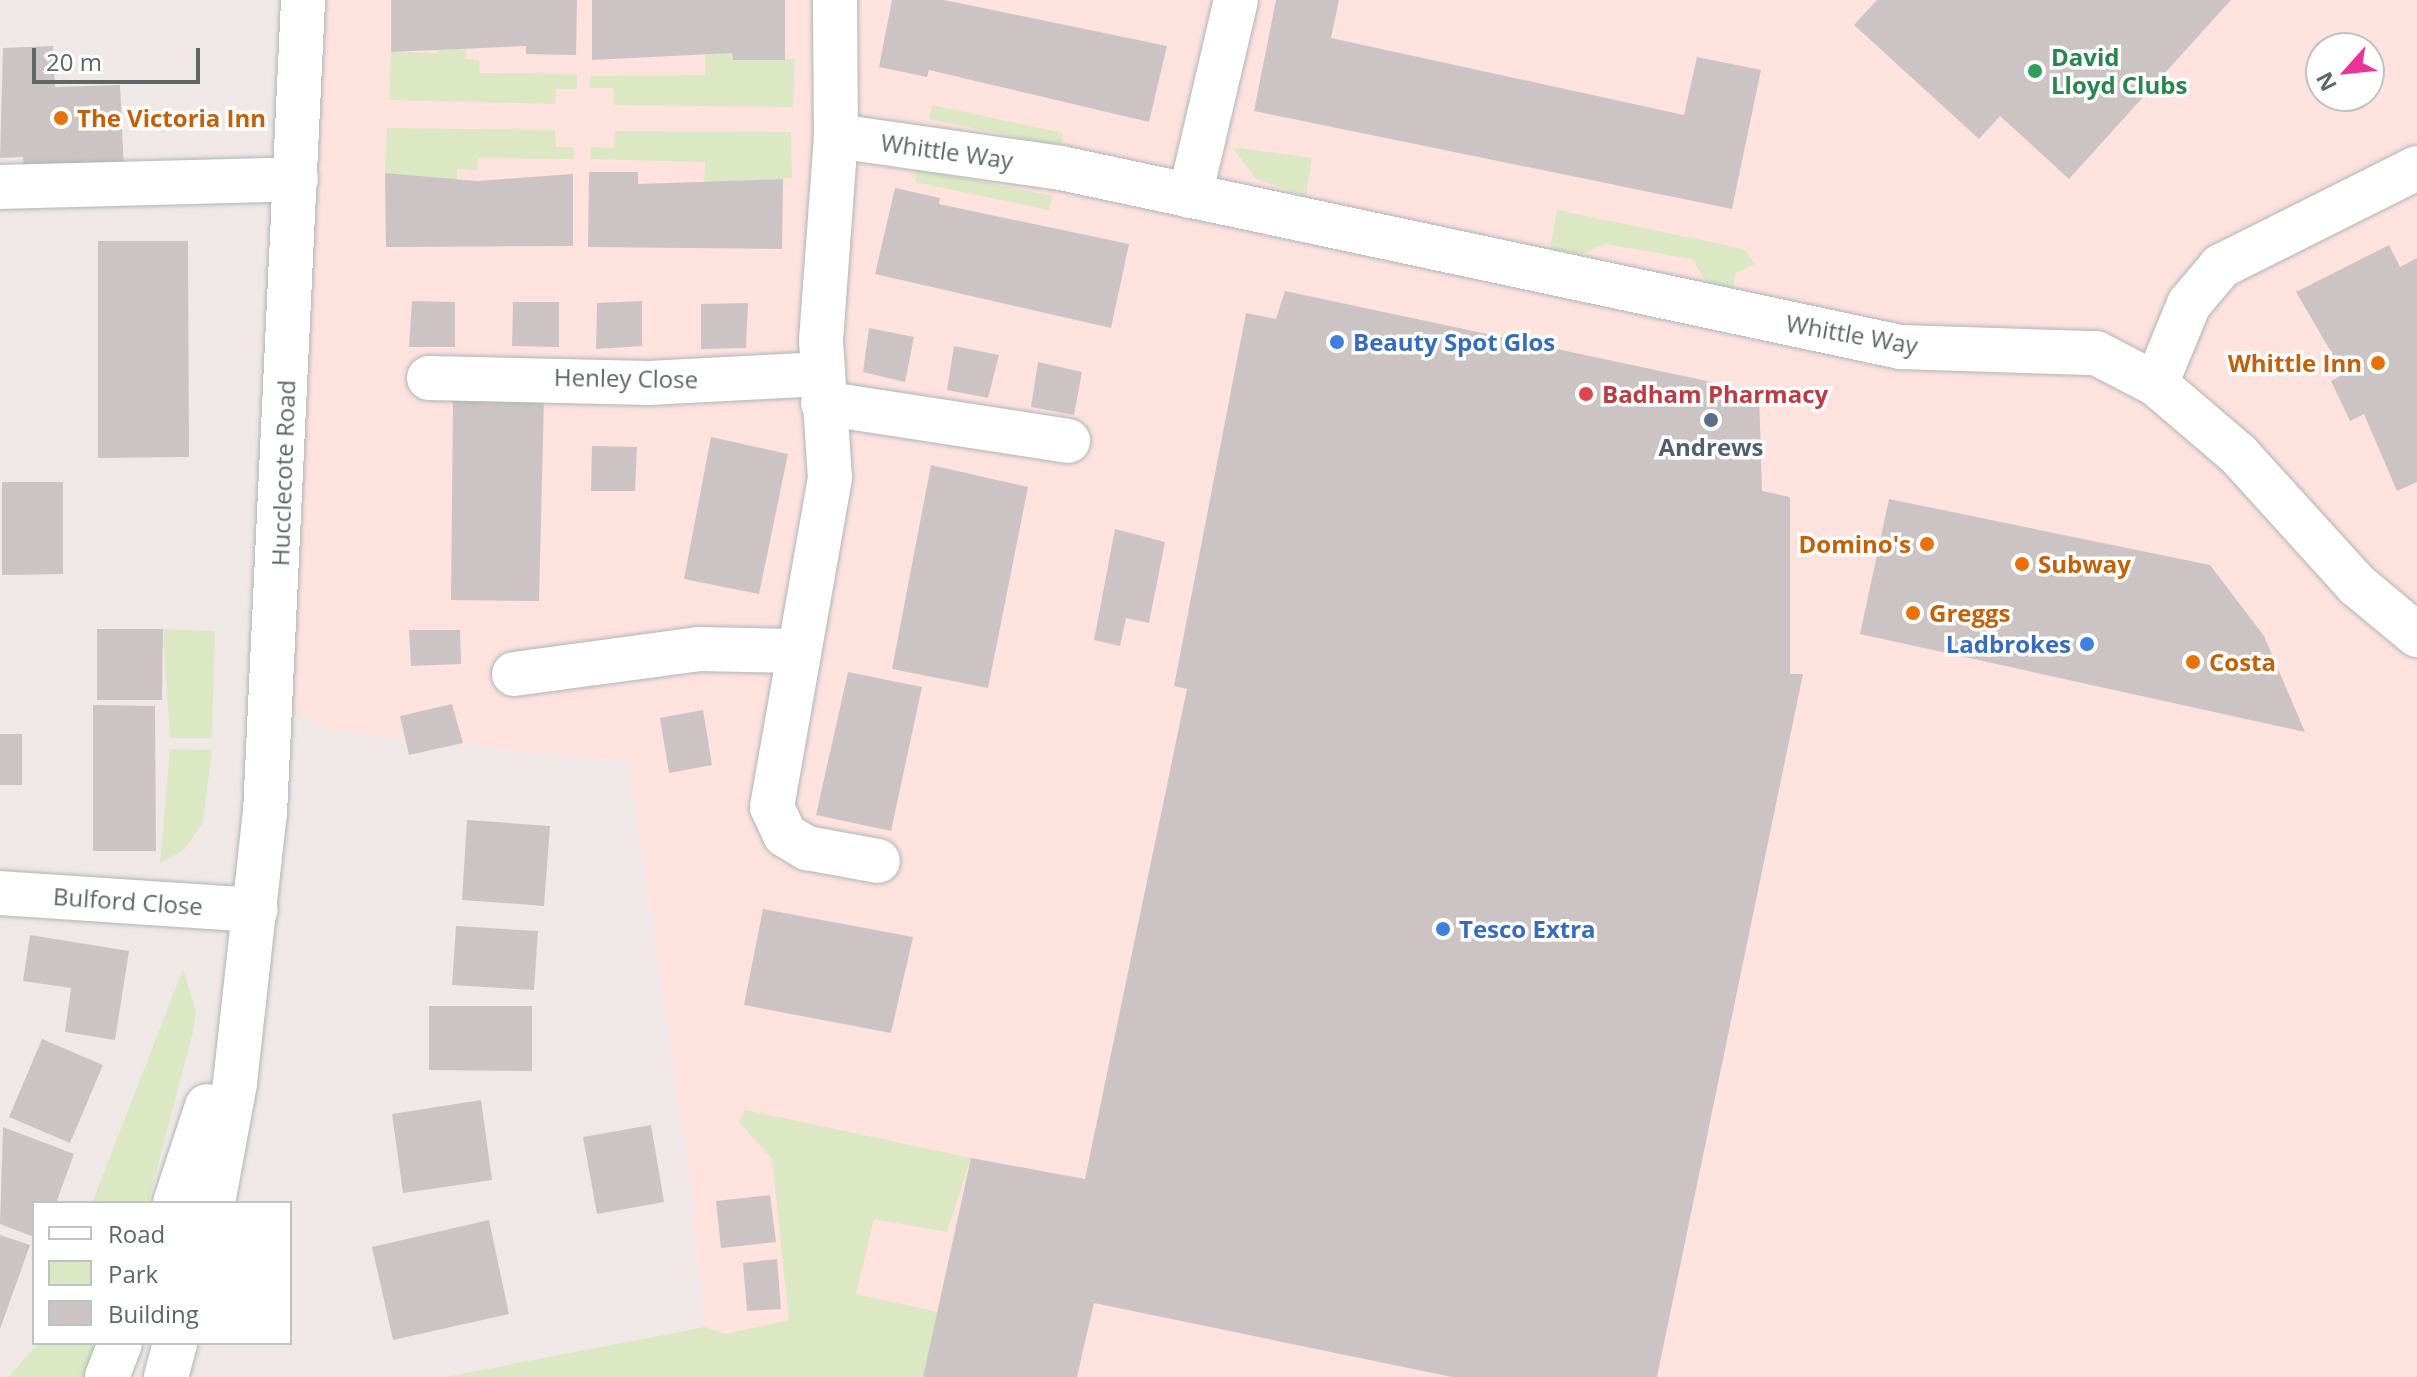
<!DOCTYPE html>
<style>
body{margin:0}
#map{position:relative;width:2417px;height:1377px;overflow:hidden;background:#f0e8e7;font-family:"Open Sans",sans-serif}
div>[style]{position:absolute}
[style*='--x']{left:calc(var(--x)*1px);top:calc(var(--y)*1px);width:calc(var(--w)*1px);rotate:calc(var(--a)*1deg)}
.commercial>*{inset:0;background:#fee2de}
.green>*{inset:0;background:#dbe8c3}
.building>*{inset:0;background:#ccc4c4}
.roads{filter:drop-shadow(0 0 2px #afb6b6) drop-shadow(0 0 2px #afb6b6)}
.minor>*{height:44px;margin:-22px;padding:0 22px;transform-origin:22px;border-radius:22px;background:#fff}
.dots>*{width:22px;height:22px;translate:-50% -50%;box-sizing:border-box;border:4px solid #fff;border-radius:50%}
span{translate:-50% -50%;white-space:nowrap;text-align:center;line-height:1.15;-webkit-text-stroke:7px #fff;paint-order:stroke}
.leisure-label{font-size:24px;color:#27864d;font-weight:700}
.left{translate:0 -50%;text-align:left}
.food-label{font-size:24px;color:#c56008;font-weight:700}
.right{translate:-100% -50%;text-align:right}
.street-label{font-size:24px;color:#5e6766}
.shop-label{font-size:24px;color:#366cbe;font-weight:700}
.health-label{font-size:24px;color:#be3a42;font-weight:700}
.service-label{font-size:24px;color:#4e5e75;font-weight:700}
.legend{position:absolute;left:32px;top:1201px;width:260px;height:144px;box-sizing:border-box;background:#fff;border:2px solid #bfc2c2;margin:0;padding:10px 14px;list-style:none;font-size:24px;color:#5e6766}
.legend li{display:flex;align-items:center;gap:16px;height:40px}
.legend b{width:40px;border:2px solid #bfc2c2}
.north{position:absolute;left:2305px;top:32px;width:80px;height:80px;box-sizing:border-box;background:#fff;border:2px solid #bfc2c2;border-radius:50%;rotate:243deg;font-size:22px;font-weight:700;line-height:32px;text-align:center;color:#5e6766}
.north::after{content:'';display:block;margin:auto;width:28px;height:36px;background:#eb329a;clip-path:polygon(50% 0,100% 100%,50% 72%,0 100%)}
.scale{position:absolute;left:32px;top:48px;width:168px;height:36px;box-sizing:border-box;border:4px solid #5e6766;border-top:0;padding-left:10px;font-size:24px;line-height:28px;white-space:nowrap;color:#5e6766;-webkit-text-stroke:6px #fff;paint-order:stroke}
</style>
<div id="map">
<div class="commercial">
<i style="clip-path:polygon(evenodd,298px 0,2417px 0,2417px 1377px,710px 1377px,690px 1178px,629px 763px,329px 730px,273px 696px,298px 0,2321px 48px,2369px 48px,2369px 96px,2321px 96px,2321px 48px)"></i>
</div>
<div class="green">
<i style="clip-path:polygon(437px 45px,467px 45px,466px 59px,479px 60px,480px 73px,577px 74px,577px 89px,556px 89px,555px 104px,389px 100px,391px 52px,437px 53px)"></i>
<i style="clip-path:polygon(732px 53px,733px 60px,795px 59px,793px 107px,614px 105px,614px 88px,590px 88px,590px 76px,705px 75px,705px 54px)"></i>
<i style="clip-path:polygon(932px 105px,1063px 133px,1061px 146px,929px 119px)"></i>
<i style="clip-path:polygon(387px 128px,555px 130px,556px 147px,574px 147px,574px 159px,478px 158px,478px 170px,457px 169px,457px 181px,385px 173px)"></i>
<i style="clip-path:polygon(615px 131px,791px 132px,792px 178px,704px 184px,705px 162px,590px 159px,591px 147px,614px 148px)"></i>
<i style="clip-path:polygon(1232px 147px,1312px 158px,1306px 196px,1256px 179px)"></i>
<i style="clip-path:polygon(917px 169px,1053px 196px,1049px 210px,915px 182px)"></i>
<i style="clip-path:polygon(1557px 210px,1744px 249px,1755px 264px,1736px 273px,1733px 288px,1707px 283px,1692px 259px,1605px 244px,1583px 254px,1550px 249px)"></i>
<i style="clip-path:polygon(163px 629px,215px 631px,212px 738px,170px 738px)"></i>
<i style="clip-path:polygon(170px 749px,212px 750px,203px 822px,184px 850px,160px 863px)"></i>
<i style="clip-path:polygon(183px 969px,196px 1011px,193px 1032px,148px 1203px,92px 1203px)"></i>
<i style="clip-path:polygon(745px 1110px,971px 1158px,947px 1232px,874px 1219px,856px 1294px,938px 1312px,923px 1377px,446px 1377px,705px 1327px,725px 1334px,789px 1320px,772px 1159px,739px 1122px)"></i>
<i style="clip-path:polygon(39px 1343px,100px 1343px,89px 1377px,8px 1377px)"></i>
</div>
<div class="building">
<i style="clip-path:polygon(391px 0,577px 0,576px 55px,526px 54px,526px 46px,391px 52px)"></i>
<i style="clip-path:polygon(592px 0,785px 0,785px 60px,733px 60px,732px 53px,592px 60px)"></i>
<i style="clip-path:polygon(892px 0,944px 0,1167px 46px,1149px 122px,929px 70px,927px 77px,879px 67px)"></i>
<i style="clip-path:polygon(1276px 0,1339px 0,1331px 38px,1684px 115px,1697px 57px,1761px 70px,1732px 209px,1254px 111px)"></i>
<i style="clip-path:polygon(1877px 0,2231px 0,2069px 179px,2000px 116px,1979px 139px,1854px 25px)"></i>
<i style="clip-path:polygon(53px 46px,55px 87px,120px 85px,124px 171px,24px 175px,23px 157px,0 158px,3px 48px)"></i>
<i style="clip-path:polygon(589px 172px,638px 172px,638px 184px,783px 179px,782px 249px,588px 247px)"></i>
<i style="clip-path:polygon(385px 173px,477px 181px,573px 174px,573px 246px,386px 247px)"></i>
<i style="clip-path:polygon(895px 188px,940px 198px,939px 204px,1129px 244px,1111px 328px,875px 274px)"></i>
<i style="clip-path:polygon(98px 241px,188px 241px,189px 457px,98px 458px)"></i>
<i style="clip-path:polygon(2389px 245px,2400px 267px,2417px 258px,2417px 482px,2397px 491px,2364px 414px,2350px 421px,2331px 381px,2344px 374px,2296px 292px)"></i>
<i style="clip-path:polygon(1285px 291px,1759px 392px,1762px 491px,1790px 497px,1790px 674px,1803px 674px,1657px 1377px,1452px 1377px,1094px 1303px,1077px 1377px,923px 1377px,971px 1158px,1085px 1179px,1187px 689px,1174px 686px,1246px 313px,1276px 319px)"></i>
<i style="clip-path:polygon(412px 301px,455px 302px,455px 347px,409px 347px)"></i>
<i style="clip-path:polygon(642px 301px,642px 346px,596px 349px,597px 303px)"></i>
<i style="clip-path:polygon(513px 302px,559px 302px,559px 347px,512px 346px)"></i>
<i style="clip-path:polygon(748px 303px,746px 348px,701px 349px,701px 304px)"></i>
<i style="clip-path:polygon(869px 328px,914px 337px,905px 382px,863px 372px)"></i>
<i style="clip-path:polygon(954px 346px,999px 355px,988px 398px,947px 390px)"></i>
<i style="clip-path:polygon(1038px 362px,1082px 372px,1074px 415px,1031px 407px)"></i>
<i style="clip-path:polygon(453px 397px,544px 398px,539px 601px,451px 600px)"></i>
<i style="clip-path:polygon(711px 437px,788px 454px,759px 594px,684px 579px)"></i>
<i style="clip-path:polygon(592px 446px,637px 447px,635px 491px,591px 491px)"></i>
<i style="clip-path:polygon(931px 465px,1028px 487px,988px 688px,892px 669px)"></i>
<i style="clip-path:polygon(2px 482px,63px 482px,63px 574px,2px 575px)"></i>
<i style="clip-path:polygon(1889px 499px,2210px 565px,2264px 636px,2305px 732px,1860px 634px)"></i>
<i style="clip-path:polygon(1115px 529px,1165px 542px,1149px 623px,1126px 618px,1120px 646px,1094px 640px)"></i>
<i style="clip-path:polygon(97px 629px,163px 629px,162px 700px,97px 700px)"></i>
<i style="clip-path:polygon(409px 630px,460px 630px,461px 664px,411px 666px)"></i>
<i style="clip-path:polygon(848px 672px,922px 687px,891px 831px,816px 815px)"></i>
<i style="clip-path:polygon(452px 704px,463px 743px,409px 755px,400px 716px)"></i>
<i style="clip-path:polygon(93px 705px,155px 706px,156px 851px,93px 851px)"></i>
<i style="clip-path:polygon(703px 710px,712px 765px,669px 773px,660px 718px)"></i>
<i style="clip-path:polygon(0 734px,22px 734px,22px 785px,0 785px)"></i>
<i style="clip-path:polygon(467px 820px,550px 826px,544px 906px,462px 900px)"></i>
<i style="clip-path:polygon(763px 909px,913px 937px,891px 1033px,744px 1005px)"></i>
<i style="clip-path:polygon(456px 926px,538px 931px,534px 990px,452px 985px)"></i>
<i style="clip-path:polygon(30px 935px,129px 951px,115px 1040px,65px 1032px,71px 988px,23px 981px)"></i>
<i style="clip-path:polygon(429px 1006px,532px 1006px,532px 1071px,429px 1070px)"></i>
<i style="clip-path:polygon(42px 1039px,103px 1065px,70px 1143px,9px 1117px)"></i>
<i style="clip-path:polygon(481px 1100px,492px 1180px,403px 1193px,392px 1114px)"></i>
<i style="clip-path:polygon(651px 1125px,664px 1202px,597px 1214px,583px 1137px)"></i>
<i style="clip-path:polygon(3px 1127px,74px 1154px,56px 1203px,34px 1203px,34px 1237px,0 1224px)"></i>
<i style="clip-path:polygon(770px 1195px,776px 1242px,721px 1248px,716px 1201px)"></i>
<i style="clip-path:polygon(489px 1220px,509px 1314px,393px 1340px,372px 1247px)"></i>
<i style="clip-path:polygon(0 1235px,30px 1245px,0 1329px)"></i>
<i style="clip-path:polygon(777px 1259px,781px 1309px,747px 1311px,743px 1263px)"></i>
</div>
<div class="roads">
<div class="minor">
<i style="--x:835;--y:0;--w:136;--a:89.6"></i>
<i style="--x:836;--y:136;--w:205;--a:94.2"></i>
<i style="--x:821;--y:340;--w:138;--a:86.3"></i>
<i style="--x:830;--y:478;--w:334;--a:100"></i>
<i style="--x:772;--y:807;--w:31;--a:65"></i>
<i style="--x:785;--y:835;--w:26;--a:31"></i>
<i style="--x:807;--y:848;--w:72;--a:10.4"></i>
<i style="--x:836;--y:136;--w:227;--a:8.1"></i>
<i style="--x:1061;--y:168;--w:858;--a:12.04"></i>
<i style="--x:1900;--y:347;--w:196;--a:1.8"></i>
<i style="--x:2096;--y:353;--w:68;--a:27.3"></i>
<i style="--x:2156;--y:384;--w:109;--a:40.5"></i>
<i style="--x:2239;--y:455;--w:176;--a:47.8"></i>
<i style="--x:2357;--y:585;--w:78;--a:39.8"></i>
<i style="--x:0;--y:187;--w:296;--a:-1.5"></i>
<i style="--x:1190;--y:196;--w:201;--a:-76.8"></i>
<i style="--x:429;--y:378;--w:220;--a:1.3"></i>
<i style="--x:649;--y:383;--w:173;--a:-3"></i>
<i style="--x:2156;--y:384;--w:87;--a:-67.6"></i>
<i style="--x:2189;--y:304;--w:50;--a:-49.9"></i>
<i style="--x:2221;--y:266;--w:219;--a:-26.6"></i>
<i style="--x:823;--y:403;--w:248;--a:8.8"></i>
<i style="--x:514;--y:674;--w:186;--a:-7.7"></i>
<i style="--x:698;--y:649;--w:100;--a:1.1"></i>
<i style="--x:0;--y:893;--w:256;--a:3.8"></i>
<i style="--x:175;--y:1203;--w:102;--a:-71.7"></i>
<i style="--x:213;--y:1203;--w:122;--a:-79.6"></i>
<i style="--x:235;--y:1083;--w:272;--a:-83.7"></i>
<i style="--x:265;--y:813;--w:814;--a:-87.32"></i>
<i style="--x:107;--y:1377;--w:36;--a:-69"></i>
<i style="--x:166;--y:1377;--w:35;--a:-75"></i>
</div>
</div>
<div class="dots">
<i style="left:2035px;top:71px;background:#2e9e5b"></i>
<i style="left:61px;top:118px;background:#e8710a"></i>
<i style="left:1337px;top:342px;background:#3f7fe0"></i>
<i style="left:2378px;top:363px;background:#e8710a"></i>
<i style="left:1586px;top:394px;background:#e0444e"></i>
<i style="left:1711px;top:420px;background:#5c6f8a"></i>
<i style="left:1927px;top:544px;background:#e8710a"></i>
<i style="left:2022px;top:564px;background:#e8710a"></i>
<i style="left:1913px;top:613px;background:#e8710a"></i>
<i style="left:2087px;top:644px;background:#3f7fe0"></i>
<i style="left:2193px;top:662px;background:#e8710a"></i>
<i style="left:1443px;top:929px;background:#3f7fe0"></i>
</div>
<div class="leisure-label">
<span class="left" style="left:2051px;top:71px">David<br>Lloyd Clubs</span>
</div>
<div class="food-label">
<span class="left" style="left:77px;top:118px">The Victoria Inn</span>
<span class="right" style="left:2362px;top:363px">Whittle Inn</span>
<span class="right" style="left:1911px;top:544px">Domino's</span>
<span class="left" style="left:2038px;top:564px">Subway</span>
<span class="left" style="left:1929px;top:613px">Greggs</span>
<span class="left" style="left:2209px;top:662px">Costa</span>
</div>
<div class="street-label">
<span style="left:947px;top:151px;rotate:8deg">Whittle Way</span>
<span style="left:1852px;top:334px;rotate:10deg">Whittle Way</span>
<span style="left:626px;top:378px;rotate:1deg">Henley Close</span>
<span style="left:283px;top:473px;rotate:-88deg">Hucclecote Road</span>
<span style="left:128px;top:901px;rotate:4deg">Bulford Close</span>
</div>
<div class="shop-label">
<span class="left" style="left:1353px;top:342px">Beauty Spot Glos</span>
<span class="right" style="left:2071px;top:644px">Ladbrokes</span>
<span class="left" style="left:1459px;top:929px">Tesco Extra</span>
</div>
<div class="health-label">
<span class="left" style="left:1602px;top:394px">Badham Pharmacy</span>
</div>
<div class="service-label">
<span style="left:1711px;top:447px">Andrews</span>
</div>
<ul class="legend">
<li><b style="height:10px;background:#fff"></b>Road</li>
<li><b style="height:22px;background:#dbe8c3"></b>Park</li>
<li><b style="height:22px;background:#ccc4c4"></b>Building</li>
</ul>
<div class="north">N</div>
<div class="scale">20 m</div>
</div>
